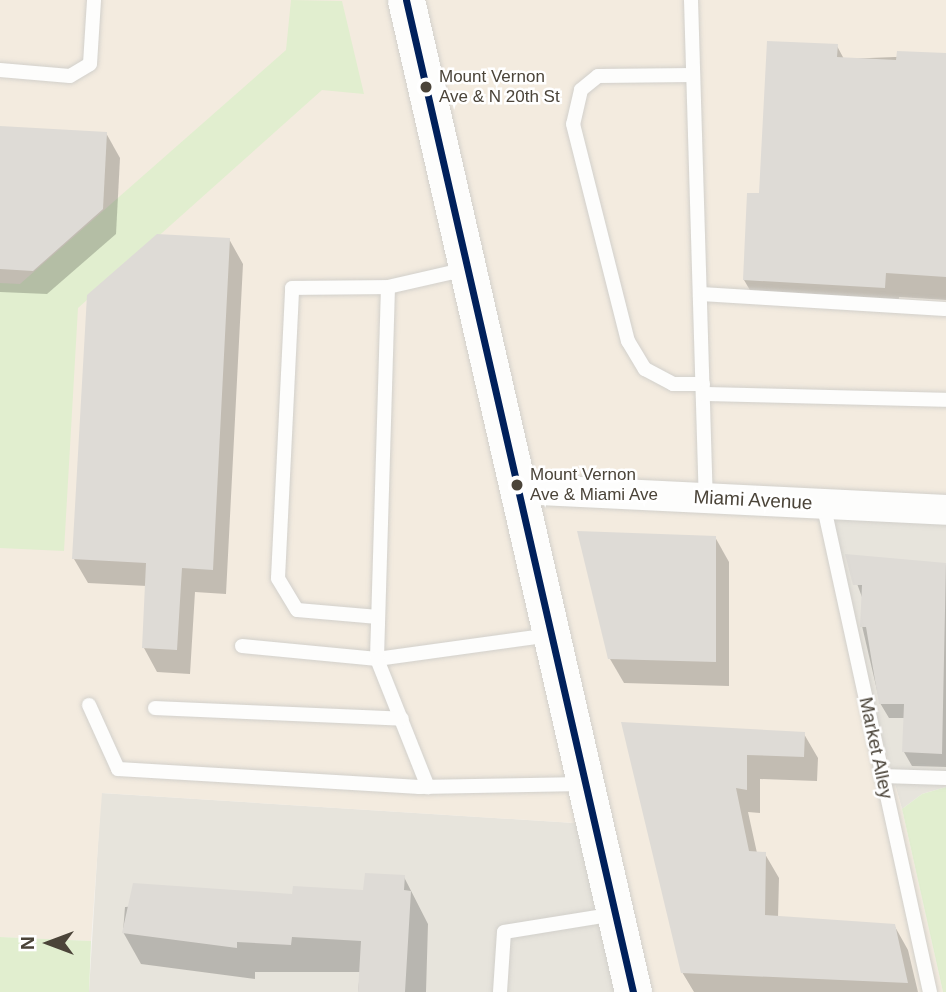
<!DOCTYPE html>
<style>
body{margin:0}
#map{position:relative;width:946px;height:992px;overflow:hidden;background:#f4f2ee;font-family:Helvetica,sans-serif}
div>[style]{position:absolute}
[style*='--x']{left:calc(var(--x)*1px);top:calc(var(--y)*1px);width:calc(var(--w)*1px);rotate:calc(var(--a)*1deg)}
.residential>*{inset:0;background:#e7e4dc}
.commercial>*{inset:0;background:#f3ebdf}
.green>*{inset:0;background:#e1eecf}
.shadow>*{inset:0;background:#0003}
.building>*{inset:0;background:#dedbd6}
.roads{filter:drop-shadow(0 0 2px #d2d0cb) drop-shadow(0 0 2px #d2d0cb)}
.service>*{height:14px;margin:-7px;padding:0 7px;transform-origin:7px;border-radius:7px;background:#fdfdfc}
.minor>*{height:30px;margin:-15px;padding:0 15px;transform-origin:15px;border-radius:15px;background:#fdfdfc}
.tertiary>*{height:37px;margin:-18.5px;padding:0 18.5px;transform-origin:18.5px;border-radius:18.5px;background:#fdfdfc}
.bus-1>*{height:7px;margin:-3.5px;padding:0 3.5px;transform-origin:3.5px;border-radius:3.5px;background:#00205b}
.dots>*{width:19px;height:19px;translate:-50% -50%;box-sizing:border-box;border:4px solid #fff;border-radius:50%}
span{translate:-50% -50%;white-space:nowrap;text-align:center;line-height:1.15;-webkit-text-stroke:5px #fff;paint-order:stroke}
.bus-label{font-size:17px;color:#4b4439}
.left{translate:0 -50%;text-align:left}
.street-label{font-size:19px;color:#4b4439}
.north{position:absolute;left:14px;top:908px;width:70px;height:70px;-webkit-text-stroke:5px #fff;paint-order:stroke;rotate:270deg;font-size:19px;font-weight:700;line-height:28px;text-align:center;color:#4b4439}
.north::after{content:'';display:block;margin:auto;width:24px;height:32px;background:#4b4439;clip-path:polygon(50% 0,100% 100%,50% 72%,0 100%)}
</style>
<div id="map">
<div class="residential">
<i style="clip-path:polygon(814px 496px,946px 504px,946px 787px,922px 794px,902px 809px)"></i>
<i style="clip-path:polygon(101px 793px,590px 824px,628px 992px,89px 992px)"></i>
</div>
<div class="commercial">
<i style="clip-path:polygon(0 0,946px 0,946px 504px,814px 497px,902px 809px,943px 992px,628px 992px,590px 824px,102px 793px,91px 941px,0 937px)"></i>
</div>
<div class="green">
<i style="clip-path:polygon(291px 0,342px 1px,364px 94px,322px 90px,78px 308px,64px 551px,0 548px,0 283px,20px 284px,286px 50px)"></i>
<i style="clip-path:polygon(946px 787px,946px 992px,943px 992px,902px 809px,922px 794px)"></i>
<i style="clip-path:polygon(0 937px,91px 941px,89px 992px,0 992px)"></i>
</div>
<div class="shadow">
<i style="clip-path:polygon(837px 46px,844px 59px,946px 55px,946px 300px,899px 297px,898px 312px,758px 304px,744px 280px,760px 195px)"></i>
<i style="clip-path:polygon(0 128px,106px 133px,120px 158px,116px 234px,47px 294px,0 292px)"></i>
<i style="clip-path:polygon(229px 239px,243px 264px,226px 594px,195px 592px,190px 674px,157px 672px,144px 648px,147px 586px,88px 583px,74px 559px)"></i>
<i style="clip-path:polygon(715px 537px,729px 562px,729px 686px,624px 683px,610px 659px)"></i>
<i style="clip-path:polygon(847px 556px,946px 565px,946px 767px,912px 766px,904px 752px,905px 718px,889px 718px,880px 703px,862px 626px,863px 600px)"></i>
<i style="clip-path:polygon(624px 724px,804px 734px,818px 758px,817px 781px,760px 779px,760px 813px,748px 812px,757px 853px,765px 854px,779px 878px,778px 918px,894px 925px,908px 950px,918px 992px,694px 992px,682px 972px)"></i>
<i style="clip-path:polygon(404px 877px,428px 924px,426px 992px,358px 992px,360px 972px,255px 972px,255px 979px,141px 964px,123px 932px,125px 907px,365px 892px)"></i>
</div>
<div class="building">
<i style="clip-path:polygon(767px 41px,838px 44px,837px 57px,896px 60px,897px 51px,946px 53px,946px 277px,886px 273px,885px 288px,743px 280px,747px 193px,759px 193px)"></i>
<i style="clip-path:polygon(0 126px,107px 132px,103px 209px,33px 271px,0 269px)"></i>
<i style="clip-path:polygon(157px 234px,230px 238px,213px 570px,182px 568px,177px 650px,142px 648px,146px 563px,72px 559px,87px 295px)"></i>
<i style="clip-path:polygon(577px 531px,716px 536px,716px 662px,608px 659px)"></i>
<i style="clip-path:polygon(845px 554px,946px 563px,942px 754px,902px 752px,904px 704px,879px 704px,866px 627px,860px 627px,862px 585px,853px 585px)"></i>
<i style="clip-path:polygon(621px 722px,805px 732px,804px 757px,747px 755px,747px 790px,736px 788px,749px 851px,766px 852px,765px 915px,895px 924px,908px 983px,681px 973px)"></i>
<i style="clip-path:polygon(365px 873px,405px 875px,404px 890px,411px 891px,405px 992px,358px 992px,361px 941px,292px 937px,291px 945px,237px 942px,237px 948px,122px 933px,133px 883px,292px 894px,293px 886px,363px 890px)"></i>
</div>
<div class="roads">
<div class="service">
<i style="--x:691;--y:0;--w:498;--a:88.3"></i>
<i style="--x:0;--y:70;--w:70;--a:4.9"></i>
<i style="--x:70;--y:76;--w:23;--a:-31"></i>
<i style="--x:90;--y:64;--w:64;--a:-86.4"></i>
<i style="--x:693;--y:75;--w:95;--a:179.4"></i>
<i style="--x:598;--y:76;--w:22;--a:141"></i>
<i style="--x:581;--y:90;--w:35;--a:103"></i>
<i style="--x:573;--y:124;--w:224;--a:75.8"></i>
<i style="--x:628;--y:341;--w:33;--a:59"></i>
<i style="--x:645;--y:369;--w:32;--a:28"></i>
<i style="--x:673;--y:384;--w:30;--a:0"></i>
<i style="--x:467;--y:269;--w:81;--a:167.2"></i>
<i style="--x:388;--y:287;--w:372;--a:91.7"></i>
<i style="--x:377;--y:659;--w:175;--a:-7.9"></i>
<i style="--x:700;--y:294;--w:246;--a:3.5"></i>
<i style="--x:703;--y:394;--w:243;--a:1.4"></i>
<i style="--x:823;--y:503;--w:501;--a:77.66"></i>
<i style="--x:378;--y:617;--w:81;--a:-175.1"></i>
<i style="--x:297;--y:610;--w:37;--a:-121"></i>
<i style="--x:278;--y:578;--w:290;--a:-87.2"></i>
<i style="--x:292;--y:288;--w:96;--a:-0.6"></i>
<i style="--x:242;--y:646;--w:136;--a:5.5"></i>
<i style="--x:377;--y:659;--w:138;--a:68.3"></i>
<i style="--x:89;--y:705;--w:70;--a:65.6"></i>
<i style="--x:118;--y:769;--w:302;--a:3.4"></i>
<i style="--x:419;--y:787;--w:165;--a:-1"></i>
<i style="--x:155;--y:708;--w:247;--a:2.5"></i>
<i style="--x:882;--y:776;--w:64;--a:1.8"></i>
<i style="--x:500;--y:992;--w:60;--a:-86.2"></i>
<i style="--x:504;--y:932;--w:112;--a:-9.2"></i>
</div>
<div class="minor">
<i style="--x:519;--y:489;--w:428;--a:2.8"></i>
</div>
<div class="tertiary">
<i style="--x:406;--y:0;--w:1018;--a:77.11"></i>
</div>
</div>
<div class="bus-1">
<i style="--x:406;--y:0;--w:1018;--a:77.11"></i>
</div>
<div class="dots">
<i style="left:426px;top:87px;background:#4b4439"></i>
<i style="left:517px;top:485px;background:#4b4439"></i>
</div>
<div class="bus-label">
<span class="left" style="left:439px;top:87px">Mount Vernon<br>Ave &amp; N 20th St</span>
<span class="left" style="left:530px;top:485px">Mount Vernon<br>Ave &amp; Miami Ave</span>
</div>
<div class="street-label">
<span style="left:753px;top:500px;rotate:3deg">Miami Avenue</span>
<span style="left:876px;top:748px;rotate:78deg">Market Alley</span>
</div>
<div class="north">N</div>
</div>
